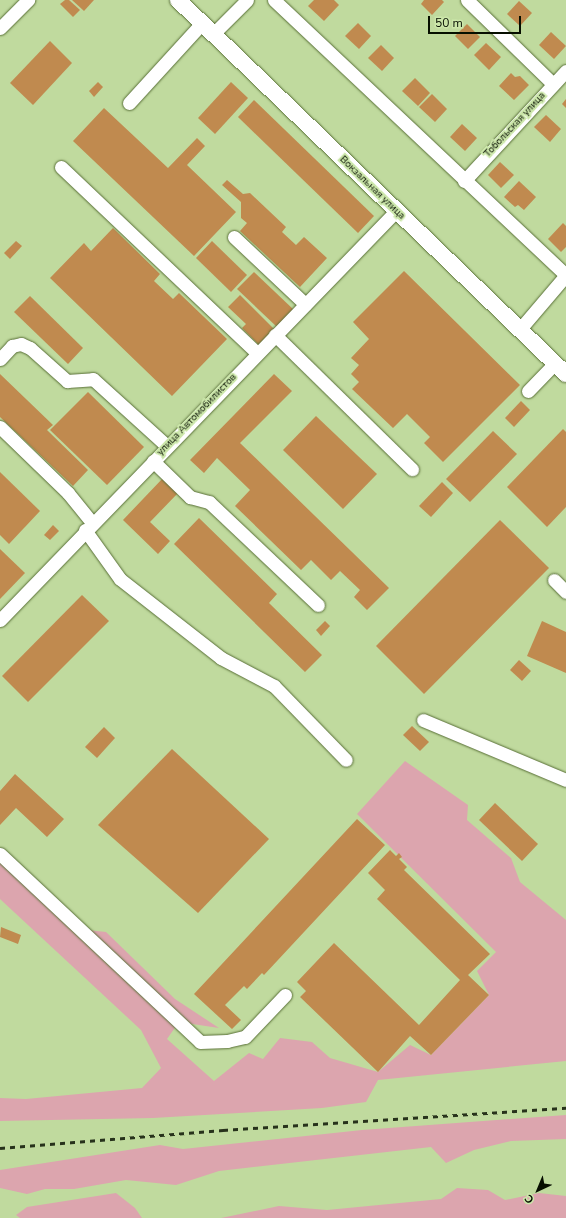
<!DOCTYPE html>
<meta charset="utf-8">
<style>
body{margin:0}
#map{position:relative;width:566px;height:1218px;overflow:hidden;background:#c0da9e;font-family:"Nunito Sans",sans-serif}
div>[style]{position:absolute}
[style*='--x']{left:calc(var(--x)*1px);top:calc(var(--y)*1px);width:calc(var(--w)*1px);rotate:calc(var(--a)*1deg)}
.green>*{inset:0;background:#dca5ae}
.building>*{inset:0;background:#c08a4f}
.roads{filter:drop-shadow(0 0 1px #586f37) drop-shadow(0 0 1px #586f37)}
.minor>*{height:13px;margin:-6.5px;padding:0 6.5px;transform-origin:6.5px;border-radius:6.5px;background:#fff}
.major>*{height:16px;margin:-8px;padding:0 8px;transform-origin:8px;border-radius:8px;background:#fff}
.rail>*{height:3px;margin-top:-1.5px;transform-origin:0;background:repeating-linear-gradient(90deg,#27321b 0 5px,transparent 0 10px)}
span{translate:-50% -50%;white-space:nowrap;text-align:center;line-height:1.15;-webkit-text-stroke:4px #cce7aa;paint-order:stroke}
.street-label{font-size:10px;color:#070f00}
.north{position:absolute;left:518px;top:1170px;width:40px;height:40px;-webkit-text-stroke:3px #cce7aa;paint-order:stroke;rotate:224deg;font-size:11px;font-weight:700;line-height:16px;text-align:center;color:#070f00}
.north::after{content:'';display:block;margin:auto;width:14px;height:18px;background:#070f00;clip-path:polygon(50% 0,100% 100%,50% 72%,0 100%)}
.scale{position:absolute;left:428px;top:16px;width:93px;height:18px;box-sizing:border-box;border:2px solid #070f00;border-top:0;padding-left:5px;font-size:12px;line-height:14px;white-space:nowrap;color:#070f00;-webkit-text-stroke:3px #cce7aa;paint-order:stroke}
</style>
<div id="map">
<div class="green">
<i style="clip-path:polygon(405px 761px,468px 805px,467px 820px,511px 858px,520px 882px,566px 920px,566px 1061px,378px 1080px,366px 1102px,322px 1108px,153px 1118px,0 1121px,0 1098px,26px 1099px,142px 1088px,161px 1068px,141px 1030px,0 899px,0 862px,87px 930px,106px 932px,175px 999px,219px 1028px,179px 1022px,167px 1039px,214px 1081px,249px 1053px,263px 1059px,280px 1038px,312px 1042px,330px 1058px,378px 1072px,410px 1045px,431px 1055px,489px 995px,477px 971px,496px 952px,357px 814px)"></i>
<i style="clip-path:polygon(566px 1115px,566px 1139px,511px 1141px,474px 1150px,446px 1163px,431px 1147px,219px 1171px,176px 1185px,126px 1180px,74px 1189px,45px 1189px,27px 1194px,0 1188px,0 1170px,160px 1145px,183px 1149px,362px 1130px)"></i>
<i style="clip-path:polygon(457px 1188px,488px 1190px,505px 1200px,539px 1193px,566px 1196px,566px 1218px,221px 1218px,279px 1206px,327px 1210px,441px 1199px)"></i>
<i style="clip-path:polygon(116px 1193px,135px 1208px,142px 1218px,20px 1218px,16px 1215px,27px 1207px)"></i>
</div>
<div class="building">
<i style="clip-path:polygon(65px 0,69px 0,80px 10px,73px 17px,60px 4px)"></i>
<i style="clip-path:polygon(72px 0,94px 0,84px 11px)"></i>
<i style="clip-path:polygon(314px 0,334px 0,339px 5px,324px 21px,308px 6px)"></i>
<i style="clip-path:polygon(424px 0,442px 0,444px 2px,432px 15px,421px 4px)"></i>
<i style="clip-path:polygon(519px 1px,532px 13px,520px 26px,507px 14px)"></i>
<i style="clip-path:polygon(358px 23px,371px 36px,359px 49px,345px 36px)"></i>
<i style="clip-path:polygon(467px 24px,480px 37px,468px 49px,455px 36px)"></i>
<i style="clip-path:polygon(551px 32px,566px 46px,554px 59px,539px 45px)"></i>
<i style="clip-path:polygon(50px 41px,72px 63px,33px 105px,10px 83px)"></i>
<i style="clip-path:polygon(486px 43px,501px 57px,489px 70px,474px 55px)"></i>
<i style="clip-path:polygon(381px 45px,394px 58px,382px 71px,368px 58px)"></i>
<i style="clip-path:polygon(511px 73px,515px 77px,520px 76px,529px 85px,514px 100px,499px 86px)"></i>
<i style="clip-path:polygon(415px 78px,430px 93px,418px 106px,402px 91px)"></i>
<i style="clip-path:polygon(98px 82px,103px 87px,94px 97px,89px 91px)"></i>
<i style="clip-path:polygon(231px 82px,248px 98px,215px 134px,198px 118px)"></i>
<i style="clip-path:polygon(432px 94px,447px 109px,435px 122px,419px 107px)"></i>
<i style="clip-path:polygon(566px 99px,566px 108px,562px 104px)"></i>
<i style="clip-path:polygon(254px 100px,374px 216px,358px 233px,238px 117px)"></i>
<i style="clip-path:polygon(104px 108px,168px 168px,197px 138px,205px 146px,187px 165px,236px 212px,194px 256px,73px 141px)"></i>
<i style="clip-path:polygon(546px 115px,561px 129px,550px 142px,534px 127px)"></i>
<i style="clip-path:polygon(462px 124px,477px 138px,465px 151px,450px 137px)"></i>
<i style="clip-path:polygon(500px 162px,514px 175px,501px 188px,488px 175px)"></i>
<i style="clip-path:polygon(227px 180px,243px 194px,250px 193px,286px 227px,282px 232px,296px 245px,304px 237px,327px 258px,300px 287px,240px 231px,247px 223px,241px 218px,241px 202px,222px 185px)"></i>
<i style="clip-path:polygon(519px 181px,536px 197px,524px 210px,518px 205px,515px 207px,504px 197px)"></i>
<i style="clip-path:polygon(563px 223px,566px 226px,566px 247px,561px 252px,548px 239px)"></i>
<i style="clip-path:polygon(113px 228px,160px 274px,154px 281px,173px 299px,179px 293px,227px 339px,172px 396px,50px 278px,84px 243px,91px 251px)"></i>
<i style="clip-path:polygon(16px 241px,22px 246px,10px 259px,4px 253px)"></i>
<i style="clip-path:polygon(212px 241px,247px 275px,231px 292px,196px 258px)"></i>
<i style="clip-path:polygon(404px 271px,520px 385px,443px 462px,424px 443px,430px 437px,407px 414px,393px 428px,352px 389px,359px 382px,351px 374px,359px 365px,351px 358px,369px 339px,353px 322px)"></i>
<i style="clip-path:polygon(254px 272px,294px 310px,277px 327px,237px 289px)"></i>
<i style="clip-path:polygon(240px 295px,275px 330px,260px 346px,242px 328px,246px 324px,228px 307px)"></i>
<i style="clip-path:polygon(30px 296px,83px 348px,68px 364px,14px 312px)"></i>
<i style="clip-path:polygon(0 374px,53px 425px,47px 430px,88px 470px,73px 486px,0 417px)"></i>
<i style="clip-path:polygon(274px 374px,292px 391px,240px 443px,389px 588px,367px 610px,354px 597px,360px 590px,340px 571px,331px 580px,311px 560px,301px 570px,235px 506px,250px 490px,217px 458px,204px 473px,190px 460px)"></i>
<i style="clip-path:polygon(88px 392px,144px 447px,107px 485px,50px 430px)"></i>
<i style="clip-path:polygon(521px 401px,530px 410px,514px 427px,505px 418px)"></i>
<i style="clip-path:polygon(316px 416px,377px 474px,343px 509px,283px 450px)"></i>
<i style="clip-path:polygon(563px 429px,566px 432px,566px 507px,547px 527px,507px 487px)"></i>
<i style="clip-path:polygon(493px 431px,517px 454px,470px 502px,446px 479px)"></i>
<i style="clip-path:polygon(0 472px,40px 511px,9px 544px,0 535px)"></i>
<i style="clip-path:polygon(163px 478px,178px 493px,150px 522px,170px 541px,158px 554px,123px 520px)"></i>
<i style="clip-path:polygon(442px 482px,453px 493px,431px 517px,419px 506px)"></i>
<i style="clip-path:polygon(199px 518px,277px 594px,269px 603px,322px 655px,305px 672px,174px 544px)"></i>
<i style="clip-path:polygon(500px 520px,549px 568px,424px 694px,376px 646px)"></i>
<i style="clip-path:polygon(53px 525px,59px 531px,50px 540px,44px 535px)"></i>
<i style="clip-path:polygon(0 549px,25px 573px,0 599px)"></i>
<i style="clip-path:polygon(82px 595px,109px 621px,28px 702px,2px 676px)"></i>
<i style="clip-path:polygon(325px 621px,330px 626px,321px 636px,316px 630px)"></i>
<i style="clip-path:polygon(542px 621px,566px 632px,566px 673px,527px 656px)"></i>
<i style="clip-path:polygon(519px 660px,531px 671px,522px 681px,510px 670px)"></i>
<i style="clip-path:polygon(412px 726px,429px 742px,420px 751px,403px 735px)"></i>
<i style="clip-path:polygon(104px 727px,115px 738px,97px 758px,85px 747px)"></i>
<i style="clip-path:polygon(172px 749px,269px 839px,198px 913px,98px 825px)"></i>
<i style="clip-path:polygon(15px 774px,64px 819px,47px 837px,16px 808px,0 825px,0 791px)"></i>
<i style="clip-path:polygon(495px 803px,538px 844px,522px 861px,479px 820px)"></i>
<i style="clip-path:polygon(357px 819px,385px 845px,264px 975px,262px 973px,247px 989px,244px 986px,225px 1005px,241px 1020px,232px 1029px,194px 994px)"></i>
<i style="clip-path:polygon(390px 850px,396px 856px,399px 853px,402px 857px,399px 859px,407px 867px,404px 870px,490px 954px,468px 975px,489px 995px,431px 1055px,410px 1036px,378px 1072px,300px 997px,306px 991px,297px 982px,334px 943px,419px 1025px,460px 980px,377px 899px,385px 890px,368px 873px)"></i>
<i style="clip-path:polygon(1px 927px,21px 935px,18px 944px,0 937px)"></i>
</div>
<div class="roads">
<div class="minor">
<i style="--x:274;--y:0;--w:401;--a:43.3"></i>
<i style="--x:467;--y:0;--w:120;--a:44.3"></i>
<i style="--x:0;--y:28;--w:40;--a:-45"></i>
<i style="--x:213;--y:34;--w:48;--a:-45"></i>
<i style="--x:129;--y:103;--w:108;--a:-47.6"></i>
<i style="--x:61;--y:167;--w:270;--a:43.5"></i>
<i style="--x:464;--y:181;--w:150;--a:-47.2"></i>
<i style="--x:234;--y:237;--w:98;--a:43.3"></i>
<i style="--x:520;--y:329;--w:71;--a:-49.6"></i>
<i style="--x:275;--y:335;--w:192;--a:44.4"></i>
<i style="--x:0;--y:359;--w:18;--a:-47"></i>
<i style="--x:12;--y:346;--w:9;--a:-13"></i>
<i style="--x:21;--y:344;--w:10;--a:24"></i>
<i style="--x:30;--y:348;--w:50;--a:41.7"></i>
<i style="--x:67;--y:381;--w:26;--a:-4"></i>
<i style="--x:93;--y:379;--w:100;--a:42.2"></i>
<i style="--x:528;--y:391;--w:39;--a:-46"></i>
<i style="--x:0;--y:427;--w:95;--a:44.1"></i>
<i style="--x:68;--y:493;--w:38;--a:51"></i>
<i style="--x:153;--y:461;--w:52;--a:44.2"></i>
<i style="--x:190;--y:497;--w:20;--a:15"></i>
<i style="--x:209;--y:502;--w:150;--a:43.4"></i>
<i style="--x:85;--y:530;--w:60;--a:54.5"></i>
<i style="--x:120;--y:579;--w:128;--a:38"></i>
<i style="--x:221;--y:658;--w:60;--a:27.8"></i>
<i style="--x:274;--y:686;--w:103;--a:45.8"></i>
<i style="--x:554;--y:580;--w:17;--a:45"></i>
<i style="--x:0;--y:620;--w:569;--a:-45.93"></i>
<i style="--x:423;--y:720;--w:155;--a:22.8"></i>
<i style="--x:0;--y:854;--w:274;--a:43.2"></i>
<i style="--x:200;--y:1042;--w:27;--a:-2"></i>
<i style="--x:227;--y:1041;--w:18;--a:-13"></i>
<i style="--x:245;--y:1037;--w:58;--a:-46.4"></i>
</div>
<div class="major">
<i style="--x:178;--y:0;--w:539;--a:43.95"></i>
</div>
</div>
<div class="rail">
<i style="--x:0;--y:1148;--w:224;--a:-4.6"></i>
<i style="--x:223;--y:1130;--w:344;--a:-3.7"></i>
</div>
<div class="street-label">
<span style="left:515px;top:125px;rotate:-47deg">Тобольская улица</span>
<span style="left:372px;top:188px;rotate:44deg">Вокзальная улица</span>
<span style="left:197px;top:415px;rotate:-46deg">улица Автомобилистов</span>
</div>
<div class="north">С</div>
<div class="scale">50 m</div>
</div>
